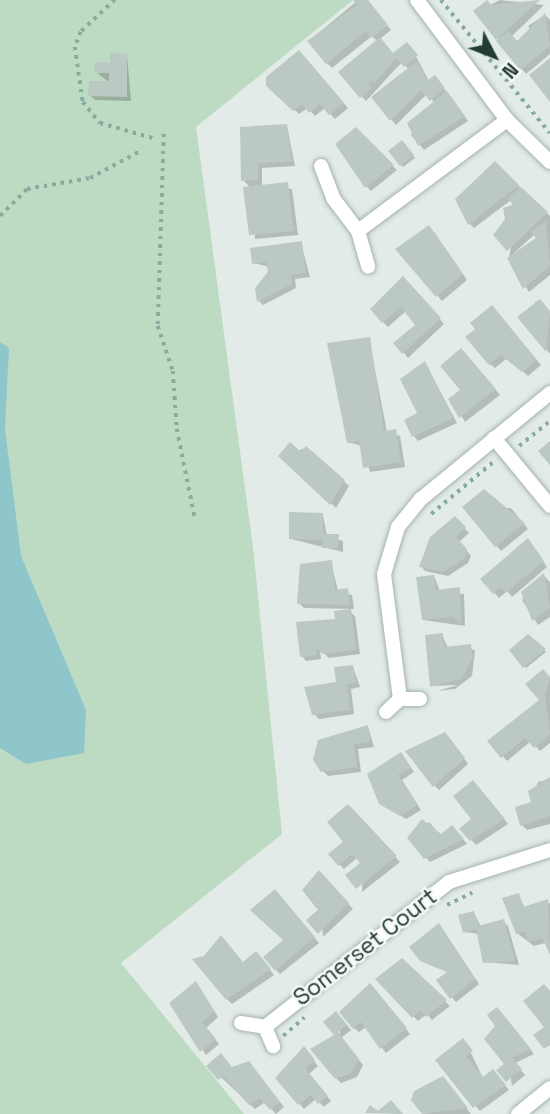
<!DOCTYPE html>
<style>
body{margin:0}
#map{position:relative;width:550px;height:1114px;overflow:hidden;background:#e2ebe7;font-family:"Space Grotesk",sans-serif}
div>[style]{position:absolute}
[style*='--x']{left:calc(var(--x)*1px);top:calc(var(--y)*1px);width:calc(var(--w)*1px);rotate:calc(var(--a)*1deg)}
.green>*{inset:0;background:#bddbc3}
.water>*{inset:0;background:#8fc6cc}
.shadow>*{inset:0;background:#0003}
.building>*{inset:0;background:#bbc9c2}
.path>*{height:3.5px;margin-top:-1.75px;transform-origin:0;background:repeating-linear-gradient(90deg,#85ac9e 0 3.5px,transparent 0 8.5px)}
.roads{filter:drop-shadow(0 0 2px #a5b3ad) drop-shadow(0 0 2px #a5b3ad)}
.minor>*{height:14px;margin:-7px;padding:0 7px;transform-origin:7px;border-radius:7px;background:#fff}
span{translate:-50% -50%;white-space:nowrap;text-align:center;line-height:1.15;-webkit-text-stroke:5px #f3f8f5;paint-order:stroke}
.street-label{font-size:23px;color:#243b33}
.north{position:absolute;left:459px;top:21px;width:70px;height:70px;-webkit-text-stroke:5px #f3f8f5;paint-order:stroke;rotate:132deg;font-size:19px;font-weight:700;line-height:28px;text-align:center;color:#243b33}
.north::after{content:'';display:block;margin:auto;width:24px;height:32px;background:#243b33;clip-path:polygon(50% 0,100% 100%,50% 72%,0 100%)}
</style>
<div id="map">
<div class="green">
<i style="clip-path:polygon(0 0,353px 0,196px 127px,253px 547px,282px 834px,121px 963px,244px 1114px,0 1114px)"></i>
</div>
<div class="water">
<i style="clip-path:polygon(0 342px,9px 348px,5px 429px,21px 556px,86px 710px,84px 753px,26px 764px,0 748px)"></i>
</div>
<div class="shadow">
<i style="clip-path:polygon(358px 0,367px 0,391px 30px,380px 39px,394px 55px,412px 49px,429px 81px,439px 82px,468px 121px,424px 150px,411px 135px,435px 103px,427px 94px,396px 125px,374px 98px,409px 70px,402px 62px,366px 101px,341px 72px,377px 41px,372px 36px,332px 68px,327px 63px,309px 41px)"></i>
<i style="clip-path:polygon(500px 0,544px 5px,512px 36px,518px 43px,532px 31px,528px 26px,545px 15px,550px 20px,550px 54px,526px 74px,476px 12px)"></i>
<i style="clip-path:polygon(127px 55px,131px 101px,95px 100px,90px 95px,110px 83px,96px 72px)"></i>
<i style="clip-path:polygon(304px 57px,348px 108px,335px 119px,325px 108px,315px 116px,308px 108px,299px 114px,268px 85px)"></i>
<i style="clip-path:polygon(287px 126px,295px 166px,262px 168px,262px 187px,292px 189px,298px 235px,255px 239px,251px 188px,243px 180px)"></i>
<i style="clip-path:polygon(356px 130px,397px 170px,371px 191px,367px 187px)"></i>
<i style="clip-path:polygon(402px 142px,415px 158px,403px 167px,390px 151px)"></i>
<i style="clip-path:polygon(evenodd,495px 163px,550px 216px,550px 275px,529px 292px,509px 259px,517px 206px,511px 200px,474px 228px,470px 224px,495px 163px,535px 234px,539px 239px,515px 255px,514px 253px,535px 234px)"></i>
<i style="clip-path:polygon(434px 232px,467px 280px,442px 301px,398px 249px)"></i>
<i style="clip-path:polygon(301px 243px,310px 277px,295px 279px,296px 288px,263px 305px,259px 301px,269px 267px,254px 263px)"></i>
<i style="clip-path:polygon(403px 278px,444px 324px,408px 358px,396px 343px,418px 325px,406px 311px,388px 327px,383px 322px)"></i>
<i style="clip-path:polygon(536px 301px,550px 315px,550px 354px,520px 314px,530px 314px)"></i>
<i style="clip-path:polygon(496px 312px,541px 365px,528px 376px,507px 358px,495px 368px,490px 364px)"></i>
<i style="clip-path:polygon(369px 339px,387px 432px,400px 436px,405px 467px,370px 472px,362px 446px,348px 442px)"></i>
<i style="clip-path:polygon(466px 355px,500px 395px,465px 422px,451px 399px,462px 390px)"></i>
<i style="clip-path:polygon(425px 363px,457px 423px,418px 441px,414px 436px)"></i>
<i style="clip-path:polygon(306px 448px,349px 486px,336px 508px,281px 456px)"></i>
<i style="clip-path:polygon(465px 507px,511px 508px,528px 529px,501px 551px)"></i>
<i style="clip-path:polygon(323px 515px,327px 536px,343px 541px,343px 552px,291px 539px)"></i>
<i style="clip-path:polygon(455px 518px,469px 533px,459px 542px,471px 556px,468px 563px,448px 576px,425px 571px,421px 566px)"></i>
<i style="clip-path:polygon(532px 545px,547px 567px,512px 597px,507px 591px,499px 598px,482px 579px)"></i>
<i style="clip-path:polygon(331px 562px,338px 591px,352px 595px,354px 609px,304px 608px,299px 603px)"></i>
<i style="clip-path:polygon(434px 576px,440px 591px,464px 594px,465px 626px,423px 620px)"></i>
<i style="clip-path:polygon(544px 576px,550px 582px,550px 617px,538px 625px,522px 600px)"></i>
<i style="clip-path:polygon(349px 611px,355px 616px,360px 654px,329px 658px,320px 649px,321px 659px,306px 661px,302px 656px)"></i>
<i style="clip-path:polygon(442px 635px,448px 648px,475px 650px,472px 676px,455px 689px,437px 691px,458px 685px,432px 686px)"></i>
<i style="clip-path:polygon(528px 636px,546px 652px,526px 668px,511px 650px)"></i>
<i style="clip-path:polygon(353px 667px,360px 687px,351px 689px,354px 714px,319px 719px,314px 714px)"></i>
<i style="clip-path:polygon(543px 671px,550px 678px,550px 743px,540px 751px,531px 741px,507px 761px,490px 741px,541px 700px)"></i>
<i style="clip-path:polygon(368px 727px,374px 747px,358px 749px,361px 772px,328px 776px,323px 771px)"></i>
<i style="clip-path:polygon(450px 739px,468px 764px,439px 790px,434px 785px)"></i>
<i style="clip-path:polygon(401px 754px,414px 772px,402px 780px,421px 810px,406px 819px,380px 803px)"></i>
<i style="clip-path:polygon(550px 779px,550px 824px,527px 830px,522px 825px,538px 782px)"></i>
<i style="clip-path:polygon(478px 787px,508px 824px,476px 845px,462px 829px,474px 819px)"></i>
<i style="clip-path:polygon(348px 806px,400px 862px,362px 892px,363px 863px,358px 857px,344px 869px,339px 864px)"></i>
<i style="clip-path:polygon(429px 822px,441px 836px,457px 832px,467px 844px,430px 862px,410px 839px)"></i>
<i style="clip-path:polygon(319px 872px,353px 909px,323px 937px,321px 910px,304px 890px)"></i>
<i style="clip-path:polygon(518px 895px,525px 908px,550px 903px,550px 955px,545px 943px,534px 946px,517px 933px)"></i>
<i style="clip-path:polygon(279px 896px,319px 943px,280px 974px,276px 970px,286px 941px)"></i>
<i style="clip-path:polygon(474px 913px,481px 927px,503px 921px,508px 926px,519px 965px,485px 962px,479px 934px,465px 932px)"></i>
<i style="clip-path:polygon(443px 930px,479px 984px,456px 1002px,438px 981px,447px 974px)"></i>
<i style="clip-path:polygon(261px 958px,274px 975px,232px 1004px,227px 999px,243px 964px)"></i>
<i style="clip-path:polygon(402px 960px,450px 1006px,432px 1020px,427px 1014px,418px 1021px,378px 980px)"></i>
<i style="clip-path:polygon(196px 983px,218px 1017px,206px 1028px,219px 1044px,206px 1055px,171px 1003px)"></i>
<i style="clip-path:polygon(375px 990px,410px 1034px,386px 1053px,366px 1027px,359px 1032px,354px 1028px)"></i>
<i style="clip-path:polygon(502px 1014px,534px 1054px,515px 1063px,525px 1075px,512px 1086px)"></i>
<i style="clip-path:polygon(341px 1018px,351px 1030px,341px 1038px,363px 1065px,357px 1077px,341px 1083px,336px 1078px)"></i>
<i style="clip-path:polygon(467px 1045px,483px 1078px,497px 1076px,509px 1090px,480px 1111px,438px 1060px)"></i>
<i style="clip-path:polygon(308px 1053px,318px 1066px,309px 1074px,331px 1101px,324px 1107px,316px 1099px,304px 1109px,277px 1078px)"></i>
<i style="clip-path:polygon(209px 1066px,253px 1068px,284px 1107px,276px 1114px,265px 1102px,255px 1109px)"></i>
<i style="clip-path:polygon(447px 1083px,471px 1114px,424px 1114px,413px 1100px)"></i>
</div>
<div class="building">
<i style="clip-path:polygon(353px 0,368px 0,388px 25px,371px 38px,366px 31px,326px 64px,307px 41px,357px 5px)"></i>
<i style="clip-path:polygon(487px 0,491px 5px,540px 0,496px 40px,473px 11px)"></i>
<i style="clip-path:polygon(545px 13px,550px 46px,520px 70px,496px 41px,509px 31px,517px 41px)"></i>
<i style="clip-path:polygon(380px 37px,393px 53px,407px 42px,418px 55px,404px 67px,396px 58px,375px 83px,367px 82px,372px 88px,360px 98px,338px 72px)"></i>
<i style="clip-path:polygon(299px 50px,344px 103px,329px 115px,320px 104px,309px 113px,302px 104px,293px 111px,266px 86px,266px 77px)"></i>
<i style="clip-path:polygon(110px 53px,127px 54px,127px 97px,88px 96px,89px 81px,109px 81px,109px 73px,94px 73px,95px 62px,110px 63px)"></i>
<i style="clip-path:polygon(550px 58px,550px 102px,529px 75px)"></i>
<i style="clip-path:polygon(417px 61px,428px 80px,435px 75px,445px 88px,430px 101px,421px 90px,390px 121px,371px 97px)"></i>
<i style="clip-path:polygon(447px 91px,465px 116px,418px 146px,407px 123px)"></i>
<i style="clip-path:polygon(287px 124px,292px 162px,258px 163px,258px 180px,241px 181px,240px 127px)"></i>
<i style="clip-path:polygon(356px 127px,394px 165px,365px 188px,335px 144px)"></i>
<i style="clip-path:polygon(402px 140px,414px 155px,400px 166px,388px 151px)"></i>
<i style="clip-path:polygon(495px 161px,519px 185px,468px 225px,455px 199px)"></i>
<i style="clip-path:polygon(288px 182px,294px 231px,249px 235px,243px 187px)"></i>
<i style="clip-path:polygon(521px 187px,548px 212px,507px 251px,493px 235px,505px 219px,503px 208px,513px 205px,508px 198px)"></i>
<i style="clip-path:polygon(546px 221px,550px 266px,523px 289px,507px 258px,536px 238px,531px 232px)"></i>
<i style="clip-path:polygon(429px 225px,463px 274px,436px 297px,395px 249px)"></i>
<i style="clip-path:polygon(302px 241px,306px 273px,291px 275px,292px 284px,257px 302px,255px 288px,268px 272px,266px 262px,252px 264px,250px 248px)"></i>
<i style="clip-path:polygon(403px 276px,441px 318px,402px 354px,393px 343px,415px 325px,401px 307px,382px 323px,370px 309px)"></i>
<i style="clip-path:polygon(540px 299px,550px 311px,546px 352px,517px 317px)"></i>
<i style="clip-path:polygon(492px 305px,537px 360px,522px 372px,501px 355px,489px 365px,465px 337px,475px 329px,470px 323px)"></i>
<i style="clip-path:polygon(370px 337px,384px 431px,396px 429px,401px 462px,363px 468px,359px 441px,347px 443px,327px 343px)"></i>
<i style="clip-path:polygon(461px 348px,496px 389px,459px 418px,448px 399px,460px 390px,440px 366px)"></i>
<i style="clip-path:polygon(425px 361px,453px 418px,412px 437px,404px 420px,417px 413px,400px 379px)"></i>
<i style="clip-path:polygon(550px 441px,550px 465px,538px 451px)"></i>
<i style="clip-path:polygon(290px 442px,301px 452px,306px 446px,345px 480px,330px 505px,278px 456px)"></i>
<i style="clip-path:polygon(484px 489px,525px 523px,495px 547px,462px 507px)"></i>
<i style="clip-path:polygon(289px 512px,323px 513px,323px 534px,339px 534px,338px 548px,322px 548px,323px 540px,289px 539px)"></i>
<i style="clip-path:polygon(455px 516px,466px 527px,456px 537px,467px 549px,464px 559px,443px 572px,419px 567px,430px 537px)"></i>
<i style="clip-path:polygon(528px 538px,544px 561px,506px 593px,501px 587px,493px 594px,480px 579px)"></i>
<i style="clip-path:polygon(332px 560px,335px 590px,348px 588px,350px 605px,297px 604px,300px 564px)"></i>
<i style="clip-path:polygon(544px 573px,550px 607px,532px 621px,521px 592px)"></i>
<i style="clip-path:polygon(434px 575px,436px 590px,460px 587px,461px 624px,453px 617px,422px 620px,416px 577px)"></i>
<i style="clip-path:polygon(351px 609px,356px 650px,323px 654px,316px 648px,317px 655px,300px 657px,296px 622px,335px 619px,334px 611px)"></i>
<i style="clip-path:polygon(443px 633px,444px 647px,471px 644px,473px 658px,461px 679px,430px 687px,425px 635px)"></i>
<i style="clip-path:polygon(528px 634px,546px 649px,523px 668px,509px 650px)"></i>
<i style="clip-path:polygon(353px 665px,356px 683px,347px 684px,350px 710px,312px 715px,304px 687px,336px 682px,334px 667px)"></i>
<i style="clip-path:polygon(543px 669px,550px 677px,545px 696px,550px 734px,534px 748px,525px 738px,501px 758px,487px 741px,539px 700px,525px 684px)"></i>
<i style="clip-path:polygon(368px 725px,370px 742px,354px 744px,357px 767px,321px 772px,313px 760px,318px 740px)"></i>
<i style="clip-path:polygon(445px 732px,465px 758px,433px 787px,405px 751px)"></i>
<i style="clip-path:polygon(401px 752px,411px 767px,398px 775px,417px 805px,400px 816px,379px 804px,367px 774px)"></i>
<i style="clip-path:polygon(550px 777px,550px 816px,520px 826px,515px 807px,531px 802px,528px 791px)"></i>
<i style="clip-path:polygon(473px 780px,505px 819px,470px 841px,459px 829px,471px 819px,453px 796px)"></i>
<i style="clip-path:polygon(348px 804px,397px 856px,356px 889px,345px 875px,360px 863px,352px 854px,338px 866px,328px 854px,343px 842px,327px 822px)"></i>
<i style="clip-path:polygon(422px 819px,441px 834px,452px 825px,464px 839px,424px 859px,407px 838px)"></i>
<i style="clip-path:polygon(319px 870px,349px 903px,318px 934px,306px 920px,318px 910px,302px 890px)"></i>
<i style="clip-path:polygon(275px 889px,315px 937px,275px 971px,263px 957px,283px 940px,250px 910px)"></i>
<i style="clip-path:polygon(519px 893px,523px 907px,548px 899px,550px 953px,542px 938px,528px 942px,525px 931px,516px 934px,502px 898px)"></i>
<i style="clip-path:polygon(474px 911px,478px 926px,504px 919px,515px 961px,483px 963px,476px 929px,463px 933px,458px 915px)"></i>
<i style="clip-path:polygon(439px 923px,475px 979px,450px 999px,436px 980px,447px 972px,420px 961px,409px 947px)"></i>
<i style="clip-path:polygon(221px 935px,243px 962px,256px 951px,271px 969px,226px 1000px,192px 959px,204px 956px)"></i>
<i style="clip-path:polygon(402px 958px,447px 1000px,426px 1017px,421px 1010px,412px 1018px,375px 979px)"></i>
<i style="clip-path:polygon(196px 981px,215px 1012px,202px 1022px,216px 1039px,200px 1052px,169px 1003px)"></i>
<i style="clip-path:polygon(370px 983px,407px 1028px,380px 1049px,361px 1022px,353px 1029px,339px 1012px)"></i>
<i style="clip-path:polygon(544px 984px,550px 991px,550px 1045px,544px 1049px,533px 1035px,544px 1027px,523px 1001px)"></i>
<i style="clip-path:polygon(497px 1007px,531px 1049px,512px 1058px,522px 1069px,506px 1082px,496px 1070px,504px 1064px,484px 1039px,495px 1026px,487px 1015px)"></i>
<i style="clip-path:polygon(336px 1011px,347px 1025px,338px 1032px,359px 1059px,352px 1073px,335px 1079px,310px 1049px,334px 1035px,323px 1022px)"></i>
<i style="clip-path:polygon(463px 1038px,473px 1051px,466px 1056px,483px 1077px,493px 1069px,506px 1085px,473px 1108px,435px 1060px)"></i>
<i style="clip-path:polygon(304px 1046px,315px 1060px,305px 1068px,328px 1096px,318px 1104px,311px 1095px,298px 1105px,275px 1078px)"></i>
<i style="clip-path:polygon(221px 1053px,232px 1067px,249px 1061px,280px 1102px,270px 1110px,260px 1098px,249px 1105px,223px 1076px,218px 1080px,206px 1066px)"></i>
<i style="clip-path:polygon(443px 1076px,468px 1108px,422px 1114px,411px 1100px,414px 1091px)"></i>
<i style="clip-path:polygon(391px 1100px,403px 1114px,365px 1113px,370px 1105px,378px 1111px)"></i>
</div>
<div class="path">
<i style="--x:115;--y:0;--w:47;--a:136.7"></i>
<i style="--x:81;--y:32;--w:16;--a:112"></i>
<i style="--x:75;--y:47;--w:56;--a:81.7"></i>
<i style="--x:83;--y:102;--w:27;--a:51"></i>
<i style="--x:100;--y:123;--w:58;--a:15.9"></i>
<i style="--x:441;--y:0;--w:172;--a:50.7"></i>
<i style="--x:164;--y:134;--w:192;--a:91.8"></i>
<i style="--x:158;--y:326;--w:47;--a:71.6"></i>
<i style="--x:173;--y:371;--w:58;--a:86.1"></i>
<i style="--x:177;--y:429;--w:91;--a:78.6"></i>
<i style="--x:0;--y:216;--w:38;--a:-45"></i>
<i style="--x:27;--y:189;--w:64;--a:-9.9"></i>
<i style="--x:90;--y:178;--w:59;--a:-28.3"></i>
<i style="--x:519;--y:446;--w:40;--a:-39"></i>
<i style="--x:431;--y:514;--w:80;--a:-39.9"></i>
<i style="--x:447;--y:905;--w:28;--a:-26"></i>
<i style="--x:283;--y:1036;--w:28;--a:-41"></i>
</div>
<div class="roads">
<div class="minor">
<i style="--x:417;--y:0;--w:150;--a:53.1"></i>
<i style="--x:507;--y:120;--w:60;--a:44.3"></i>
<i style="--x:321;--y:166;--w:34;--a:69"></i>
<i style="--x:333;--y:198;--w:41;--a:52.9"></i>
<i style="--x:358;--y:231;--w:37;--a:74"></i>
<i style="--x:358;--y:231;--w:186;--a:-36.7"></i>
<i style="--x:494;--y:438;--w:88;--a:50.5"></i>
<i style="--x:400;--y:699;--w:20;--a:0"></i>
<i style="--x:386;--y:712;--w:19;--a:-43"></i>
<i style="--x:400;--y:699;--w:126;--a:-97.3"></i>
<i style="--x:384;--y:574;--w:49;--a:-73.4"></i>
<i style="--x:398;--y:527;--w:36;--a:-51"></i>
<i style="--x:421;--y:499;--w:167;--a:-39.4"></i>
<i style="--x:241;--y:1023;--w:24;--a:9"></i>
<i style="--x:265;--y:1027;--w:234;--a:-38.2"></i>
<i style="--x:449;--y:882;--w:106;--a:-17.6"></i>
<i style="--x:265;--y:1027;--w:21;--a:67"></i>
<i style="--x:518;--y:1114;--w:41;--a:-39.1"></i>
</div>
</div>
<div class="street-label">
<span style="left:365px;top:947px;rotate:-38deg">Somerset Court</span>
</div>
<div class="north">N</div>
</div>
